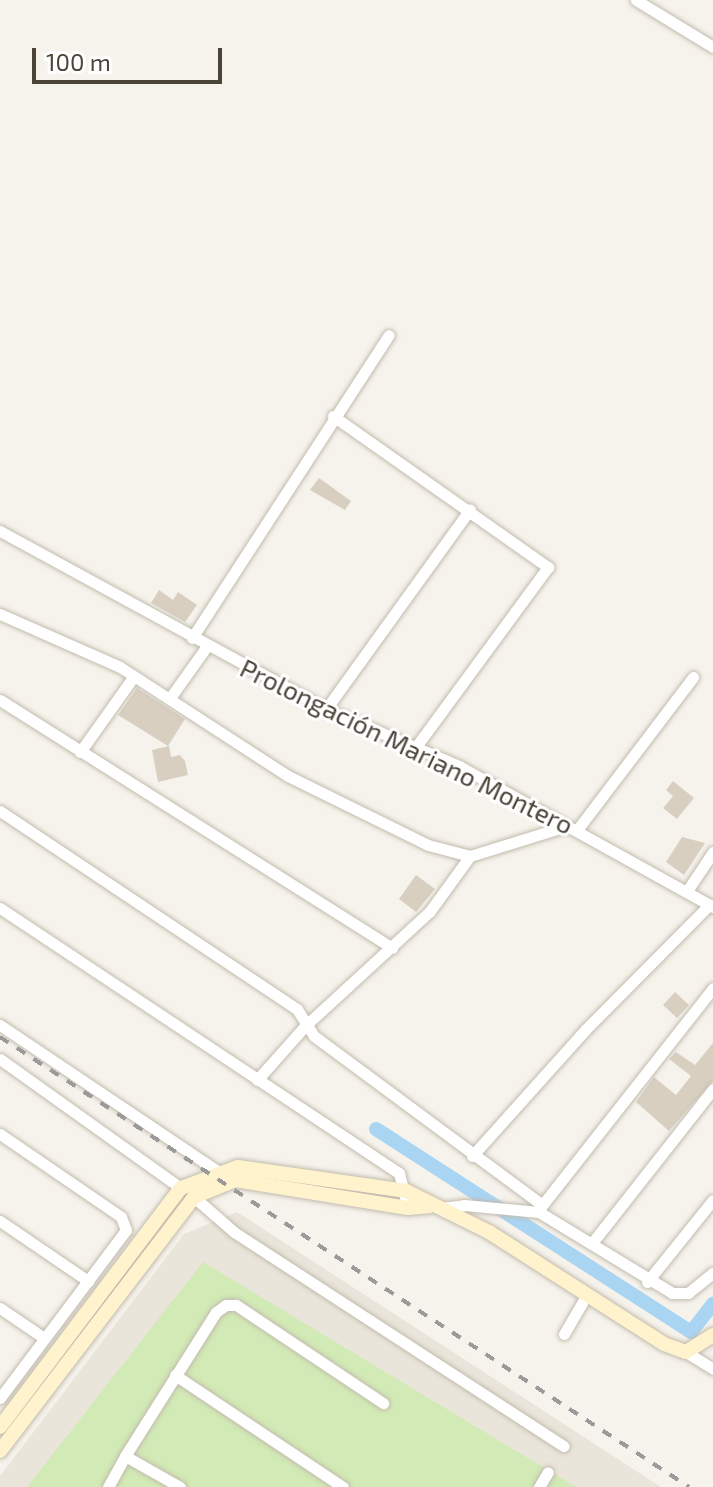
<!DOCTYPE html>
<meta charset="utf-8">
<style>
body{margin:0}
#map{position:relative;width:713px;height:1487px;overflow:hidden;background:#f6f3ec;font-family:"Exo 2",sans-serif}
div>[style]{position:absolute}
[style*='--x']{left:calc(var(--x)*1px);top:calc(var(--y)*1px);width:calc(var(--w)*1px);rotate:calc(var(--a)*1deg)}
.residential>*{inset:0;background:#eae5da}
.green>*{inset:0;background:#d2eab5}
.canal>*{height:14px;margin:-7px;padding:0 7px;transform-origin:7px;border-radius:7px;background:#a9d4f2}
.building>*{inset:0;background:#d8cfc1}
.roads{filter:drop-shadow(0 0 2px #c2bbae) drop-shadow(0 0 2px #c2bbae)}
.street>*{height:11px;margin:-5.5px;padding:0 5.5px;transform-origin:5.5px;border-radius:5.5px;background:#fff}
.secondary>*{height:14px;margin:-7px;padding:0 7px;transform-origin:7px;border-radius:7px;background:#fff3cd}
.rail>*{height:4px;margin-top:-2px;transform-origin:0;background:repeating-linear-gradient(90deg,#9a9a9a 0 10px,transparent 0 20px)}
span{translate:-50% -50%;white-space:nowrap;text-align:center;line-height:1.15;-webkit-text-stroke:6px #fff;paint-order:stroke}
.street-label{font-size:26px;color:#4b4439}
.scale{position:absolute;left:32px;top:48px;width:190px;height:36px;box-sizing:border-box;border:4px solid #4b4439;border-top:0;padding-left:10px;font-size:24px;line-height:28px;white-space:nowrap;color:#4b4439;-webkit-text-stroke:6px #fff;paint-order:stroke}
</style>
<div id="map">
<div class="residential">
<i style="clip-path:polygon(237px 1212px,661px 1487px,0 1487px,0 1476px,184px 1234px)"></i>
</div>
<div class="green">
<i style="clip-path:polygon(203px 1262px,576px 1487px,27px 1487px)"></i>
</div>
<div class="canal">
<i style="--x:376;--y:1129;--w:375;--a:32.8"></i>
<i style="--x:691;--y:1332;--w:36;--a:-52"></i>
</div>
<div class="building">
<i style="clip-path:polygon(319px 478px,351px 501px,345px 510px,310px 490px)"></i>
<i style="clip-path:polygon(159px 590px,173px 600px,178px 592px,197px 605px,185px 622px,151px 603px)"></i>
<i style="clip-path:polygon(137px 688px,185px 719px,168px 746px,118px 715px)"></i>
<i style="clip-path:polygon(169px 746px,171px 757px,180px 755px,185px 761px,188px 775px,158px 782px,152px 750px)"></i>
<i style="clip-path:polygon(673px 781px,694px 798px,677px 819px,663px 808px,673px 796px,666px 790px)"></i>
<i style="clip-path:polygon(682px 837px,705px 843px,684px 875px,666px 862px)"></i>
<i style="clip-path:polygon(416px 875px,435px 889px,416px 912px,399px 899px)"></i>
<i style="clip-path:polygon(675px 992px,689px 1005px,677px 1018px,663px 1005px)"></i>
<i style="clip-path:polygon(713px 1043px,713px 1081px,669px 1131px,636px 1102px,654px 1077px,676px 1095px,691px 1076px,669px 1059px,676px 1052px,695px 1065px)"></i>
</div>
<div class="roads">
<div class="street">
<i style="--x:636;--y:0;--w:90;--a:31.4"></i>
<i style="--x:333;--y:416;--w:263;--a:35.1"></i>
<i style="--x:548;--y:567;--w:225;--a:126.3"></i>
<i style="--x:0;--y:531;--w:371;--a:28.6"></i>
<i style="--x:326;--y:709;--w:145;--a:23.2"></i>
<i style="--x:459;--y:766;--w:291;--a:29"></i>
<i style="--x:0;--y:614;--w:131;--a:23.8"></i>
<i style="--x:120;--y:667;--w:200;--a:33"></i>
<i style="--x:288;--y:776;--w:156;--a:26.2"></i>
<i style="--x:428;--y:845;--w:43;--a:14.7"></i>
<i style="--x:470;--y:856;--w:102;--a:-17.2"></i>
<i style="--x:192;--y:638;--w:361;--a:-57"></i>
<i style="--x:170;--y:698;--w:64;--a:-54.6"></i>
<i style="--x:0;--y:700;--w:464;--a:32.3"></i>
<i style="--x:326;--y:709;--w:246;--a:-54.2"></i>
<i style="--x:80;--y:752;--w:93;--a:-54.6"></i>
<i style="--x:0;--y:811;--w:357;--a:33.7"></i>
<i style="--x:297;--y:1009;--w:32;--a:58"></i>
<i style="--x:314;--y:1036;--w:282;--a:36.5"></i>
<i style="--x:577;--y:830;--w:192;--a:-52.8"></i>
<i style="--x:687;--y:891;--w:47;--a:-56.3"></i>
<i style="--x:0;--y:908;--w:479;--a:33.6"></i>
<i style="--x:399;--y:1173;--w:36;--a:76"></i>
<i style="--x:0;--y:1025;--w:271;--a:33.9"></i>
<i style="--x:0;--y:1059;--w:222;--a:35.5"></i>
<i style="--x:257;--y:1080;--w:72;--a:-48.4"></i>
<i style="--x:305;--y:1026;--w:170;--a:-42.6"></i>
<i style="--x:430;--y:911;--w:68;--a:-54"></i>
<i style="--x:0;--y:1134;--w:147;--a:34.4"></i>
<i style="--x:121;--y:1217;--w:14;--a:69"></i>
<i style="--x:126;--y:1230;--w:210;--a:126.9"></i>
<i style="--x:472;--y:1156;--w:171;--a:-48.1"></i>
<i style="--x:586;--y:1029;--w:175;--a:-45.2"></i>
<i style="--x:194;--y:1197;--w:53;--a:41.2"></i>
<i style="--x:234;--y:1232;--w:393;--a:33"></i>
<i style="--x:441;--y:1208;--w:23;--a:-7"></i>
<i style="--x:464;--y:1205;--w:75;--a:5.3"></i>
<i style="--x:539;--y:1212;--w:156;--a:31.3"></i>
<i style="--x:672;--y:1293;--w:16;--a:0"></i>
<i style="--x:688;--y:1293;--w:32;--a:-39"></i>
<i style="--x:540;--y:1208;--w:280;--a:-51.8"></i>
<i style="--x:0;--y:1221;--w:107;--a:34.3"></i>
<i style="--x:592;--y:1243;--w:196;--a:-51.8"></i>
<i style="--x:647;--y:1282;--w:105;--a:-51.2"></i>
<i style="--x:0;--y:1308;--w:53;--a:34.3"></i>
<i style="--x:564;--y:1334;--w:44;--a:-59.9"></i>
<i style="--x:686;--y:1352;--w:32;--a:32"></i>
<i style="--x:175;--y:1375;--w:202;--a:33.7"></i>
<i style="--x:108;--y:1487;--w:35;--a:-61"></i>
<i style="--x:180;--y:1487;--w:63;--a:-150.6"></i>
<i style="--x:125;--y:1456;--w:170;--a:-57.7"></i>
<i style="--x:216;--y:1312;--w:12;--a:-35"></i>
<i style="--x:226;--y:1305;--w:10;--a:0"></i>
<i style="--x:236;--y:1305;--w:177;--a:33.7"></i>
<i style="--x:539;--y:1487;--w:17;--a:-59"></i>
</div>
<div class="secondary">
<i style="--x:0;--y:1427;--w:300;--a:-52.9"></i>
<i style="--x:181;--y:1188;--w:61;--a:-20.2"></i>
<i style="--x:238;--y:1167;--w:170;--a:8.1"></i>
<i style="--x:406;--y:1191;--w:93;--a:26.3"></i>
<i style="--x:489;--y:1232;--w:208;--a:32.6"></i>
<i style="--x:664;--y:1344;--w:23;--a:20"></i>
<i style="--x:686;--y:1352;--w:32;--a:-32"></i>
<i style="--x:0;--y:1451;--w:320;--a:-52.6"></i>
<i style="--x:194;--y:1197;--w:44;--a:-22.5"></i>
<i style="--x:235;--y:1180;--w:175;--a:9.2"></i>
<i style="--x:408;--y:1208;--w:21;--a:-5"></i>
</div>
</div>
<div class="rail">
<i style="--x:0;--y:1037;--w:823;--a:33.15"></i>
</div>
<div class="street-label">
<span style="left:407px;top:746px;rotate:26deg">Prolongación Mariano Montero</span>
</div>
<div class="scale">100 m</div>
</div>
